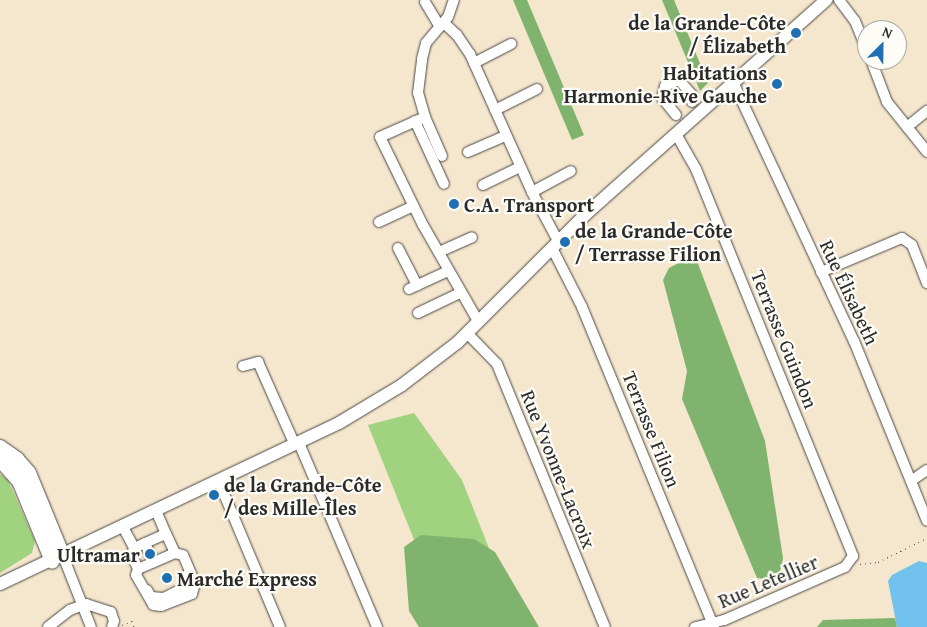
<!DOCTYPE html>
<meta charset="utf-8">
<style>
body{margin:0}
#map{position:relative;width:927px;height:627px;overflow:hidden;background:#f5e6ce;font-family:"Gentium Book Plus",serif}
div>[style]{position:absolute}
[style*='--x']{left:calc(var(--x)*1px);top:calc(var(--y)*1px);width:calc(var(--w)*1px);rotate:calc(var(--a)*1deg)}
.green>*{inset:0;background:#a1d280}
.forest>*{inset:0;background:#80b46e}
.water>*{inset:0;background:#71c2ec}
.path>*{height:1px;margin-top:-0.5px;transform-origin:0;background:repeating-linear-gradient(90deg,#494743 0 1px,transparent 0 5px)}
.roads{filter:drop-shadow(0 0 1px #494743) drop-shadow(0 0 1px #494743)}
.minor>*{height:10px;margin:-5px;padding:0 5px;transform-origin:5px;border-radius:5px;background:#fff}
.major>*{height:12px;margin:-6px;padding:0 6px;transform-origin:6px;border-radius:6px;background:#fff}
.highway>*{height:14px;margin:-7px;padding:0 7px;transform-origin:7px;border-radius:7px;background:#fff}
.dots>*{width:14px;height:14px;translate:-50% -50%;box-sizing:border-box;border:2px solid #fdfcf7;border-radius:50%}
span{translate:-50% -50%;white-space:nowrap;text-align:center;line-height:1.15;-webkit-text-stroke:4.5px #fdfcf7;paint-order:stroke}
.poi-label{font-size:20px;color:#2b2b2b;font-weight:700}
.right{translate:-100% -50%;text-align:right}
.left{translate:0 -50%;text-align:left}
.street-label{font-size:20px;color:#2b2b2b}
.north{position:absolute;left:857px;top:20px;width:50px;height:50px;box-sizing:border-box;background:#fdfcf7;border:1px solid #a9a8a5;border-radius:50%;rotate:23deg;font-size:14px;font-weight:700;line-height:20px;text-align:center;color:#2b2b2b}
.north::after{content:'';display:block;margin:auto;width:18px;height:22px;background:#1f6fb2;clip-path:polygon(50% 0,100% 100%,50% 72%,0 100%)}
</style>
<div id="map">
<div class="green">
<i style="clip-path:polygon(414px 413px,462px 480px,520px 627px,449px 627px,368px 425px)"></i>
<i style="clip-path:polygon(0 474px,8px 480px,35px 541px,32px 553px,0 573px)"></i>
</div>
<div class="forest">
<i style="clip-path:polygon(513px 0,527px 0,584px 135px,572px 140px)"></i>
<i style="clip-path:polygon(662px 0,674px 0,708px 83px,700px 91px)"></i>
<i style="clip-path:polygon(690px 257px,697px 261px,765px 441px,783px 558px,780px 572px,764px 579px,757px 578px,682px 399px,687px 371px,663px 280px,669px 268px)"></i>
<i style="clip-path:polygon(421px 535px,474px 539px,495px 552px,539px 627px,419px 627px,409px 611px,404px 547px)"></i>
<i style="clip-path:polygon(895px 618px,897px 627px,817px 627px,823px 620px)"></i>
</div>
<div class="water">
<i style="clip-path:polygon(919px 561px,927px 563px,927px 627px,897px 627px,888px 581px,892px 575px)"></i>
</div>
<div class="path">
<i style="--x:860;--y:564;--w:18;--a:-6"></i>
<i style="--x:878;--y:562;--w:55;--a:-26.1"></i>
<i style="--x:122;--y:625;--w:11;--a:-22"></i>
<i style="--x:132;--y:621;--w:6;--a:72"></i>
</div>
<div class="roads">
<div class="minor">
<i style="--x:839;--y:0;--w:26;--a:53"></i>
<i style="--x:855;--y:21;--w:31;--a:68"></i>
<i style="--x:425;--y:2;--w:29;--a:59"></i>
<i style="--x:444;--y:23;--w:18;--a:43"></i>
<i style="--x:457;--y:35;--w:23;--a:56"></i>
<i style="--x:470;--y:54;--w:151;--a:65.8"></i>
<i style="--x:871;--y:60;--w:45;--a:69.1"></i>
<i style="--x:887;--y:102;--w:64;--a:51.3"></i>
<i style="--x:474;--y:63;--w:42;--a:-27.2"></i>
<i style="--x:733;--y:82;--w:286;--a:65"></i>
<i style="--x:854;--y:341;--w:194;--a:67.9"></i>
<i style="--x:495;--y:110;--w:47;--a:-26.6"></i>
<i style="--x:676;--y:115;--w:22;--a:-129"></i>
<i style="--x:662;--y:98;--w:12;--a:-76"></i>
<i style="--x:665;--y:86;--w:15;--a:-23"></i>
<i style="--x:679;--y:80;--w:20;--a:49"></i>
<i style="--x:692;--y:95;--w:7;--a:90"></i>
<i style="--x:425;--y:117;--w:25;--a:-106"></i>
<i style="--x:418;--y:93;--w:34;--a:-83"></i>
<i style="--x:422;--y:59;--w:16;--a:-76"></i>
<i style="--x:426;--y:43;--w:34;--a:-50"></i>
<i style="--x:448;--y:17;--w:18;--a:-71"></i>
<i style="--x:415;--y:121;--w:69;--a:65.3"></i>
<i style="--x:907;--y:127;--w:26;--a:-39"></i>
<i style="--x:676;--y:134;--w:40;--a:60.3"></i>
<i style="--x:696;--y:169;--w:418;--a:67.9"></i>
<i style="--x:853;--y:556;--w:14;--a:126"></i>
<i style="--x:845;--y:567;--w:132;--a:156.3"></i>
<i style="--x:724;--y:620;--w:30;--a:166"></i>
<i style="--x:468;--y:152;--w:40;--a:-23.4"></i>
<i style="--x:442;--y:156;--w:43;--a:-113.6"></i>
<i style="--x:425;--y:117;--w:49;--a:156"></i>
<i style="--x:380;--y:137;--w:98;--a:64"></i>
<i style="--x:423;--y:225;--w:111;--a:60.2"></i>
<i style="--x:483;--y:185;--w:41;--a:-25.9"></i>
<i style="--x:379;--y:222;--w:38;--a:-25"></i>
<i style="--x:558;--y:241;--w:55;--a:-118"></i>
<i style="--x:532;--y:192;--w:44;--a:-28.3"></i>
<i style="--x:398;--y:248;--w:42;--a:62.8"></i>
<i style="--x:552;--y:248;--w:66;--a:63"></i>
<i style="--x:582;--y:307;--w:346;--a:67.6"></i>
<i style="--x:439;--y:252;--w:36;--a:-24"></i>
<i style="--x:821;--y:272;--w:88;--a:-22.8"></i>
<i style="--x:902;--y:238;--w:12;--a:35"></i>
<i style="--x:912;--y:245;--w:41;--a:68.5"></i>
<i style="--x:409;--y:289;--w:43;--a:-24.8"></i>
<i style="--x:418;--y:313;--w:47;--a:-25.5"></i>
<i style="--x:467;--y:333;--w:43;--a:45.9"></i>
<i style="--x:497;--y:364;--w:284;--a:67.7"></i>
<i style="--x:243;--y:366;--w:16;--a:-15"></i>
<i style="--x:258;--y:362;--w:91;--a:66"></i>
<i style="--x:299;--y:443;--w:200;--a:67"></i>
<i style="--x:911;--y:481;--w:19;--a:-35"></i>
<i style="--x:219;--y:482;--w:157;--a:67.2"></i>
<i style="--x:123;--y:527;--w:24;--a:62"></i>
<i style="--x:134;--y:548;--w:35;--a:-24"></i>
<i style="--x:166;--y:534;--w:25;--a:-113"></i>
<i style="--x:145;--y:543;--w:21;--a:67"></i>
<i style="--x:134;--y:548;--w:7;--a:106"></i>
<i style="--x:132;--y:555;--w:15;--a:67"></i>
<i style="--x:138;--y:569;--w:40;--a:-23.4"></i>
<i style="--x:175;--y:553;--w:21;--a:-115"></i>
<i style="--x:63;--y:556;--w:76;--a:68.5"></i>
<i style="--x:138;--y:569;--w:6;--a:108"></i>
<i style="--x:136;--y:575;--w:34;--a:60"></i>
<i style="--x:153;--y:605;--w:8;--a:7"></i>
<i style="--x:161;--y:606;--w:33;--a:-21"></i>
<i style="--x:192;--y:594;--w:11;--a:-75"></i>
<i style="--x:195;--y:583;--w:30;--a:-113"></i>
<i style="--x:183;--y:555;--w:8;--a:-166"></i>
<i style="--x:147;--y:590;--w:8;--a:60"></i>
<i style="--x:151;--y:597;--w:13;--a:4"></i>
<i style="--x:164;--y:598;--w:27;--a:-27"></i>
<i style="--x:188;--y:586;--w:11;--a:-95"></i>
<i style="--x:48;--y:627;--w:28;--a:-38"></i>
<i style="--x:70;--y:610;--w:17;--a:-21"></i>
<i style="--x:86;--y:604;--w:26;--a:18"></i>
<i style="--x:111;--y:612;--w:9;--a:72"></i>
<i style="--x:114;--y:621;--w:6;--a:108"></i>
</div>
<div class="major">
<i style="--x:0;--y:584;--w:375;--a:-25.4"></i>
<i style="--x:339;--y:423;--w:74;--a:-31.1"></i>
<i style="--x:402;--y:385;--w:69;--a:-37.4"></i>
<i style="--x:457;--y:343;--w:182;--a:-45"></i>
<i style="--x:586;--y:214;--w:322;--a:-41.7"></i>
</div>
<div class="highway">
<i style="--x:0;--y:447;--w:21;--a:35"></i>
<i style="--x:17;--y:459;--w:18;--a:49"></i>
<i style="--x:29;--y:473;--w:90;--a:67.7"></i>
<i style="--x:0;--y:460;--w:28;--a:48"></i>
<i style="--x:19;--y:481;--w:87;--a:67.6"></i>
</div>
</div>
<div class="dots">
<i style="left:796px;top:33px;background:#1f6fb2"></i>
<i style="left:777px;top:84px;background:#1f6fb2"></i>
<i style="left:454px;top:204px;background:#1f6fb2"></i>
<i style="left:565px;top:242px;background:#1f6fb2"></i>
<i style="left:214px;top:495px;background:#1f6fb2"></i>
<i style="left:150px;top:554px;background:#1f6fb2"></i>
<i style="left:167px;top:578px;background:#1f6fb2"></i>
</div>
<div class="poi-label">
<span class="right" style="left:786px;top:34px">de la Grande-Côte<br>/ Élizabeth</span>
<span class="right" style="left:767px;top:84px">Habitations<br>Harmonie-Rive Gauche</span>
<span class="left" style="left:464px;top:204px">C.A. Transport</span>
<span class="left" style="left:575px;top:242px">de la Grande-Côte<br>/ Terrasse Filion</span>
<span class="left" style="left:224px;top:496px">de la Grande-Côte<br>/ des Mille-Îles</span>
<span class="right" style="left:140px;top:554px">Ultramar</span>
<span class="left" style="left:177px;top:578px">Marché Express</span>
</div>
<div class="street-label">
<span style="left:850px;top:292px;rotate:65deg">Rue Élisabeth</span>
<span style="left:785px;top:339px;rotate:68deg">Terrasse Guindon</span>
<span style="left:652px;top:429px;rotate:68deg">Terrasse Filion</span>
<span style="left:559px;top:469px;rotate:68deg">Rue Yvonne-Lacroix</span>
<span style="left:768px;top:581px;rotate:-23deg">Rue Letellier</span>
</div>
<div class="north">N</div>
</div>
